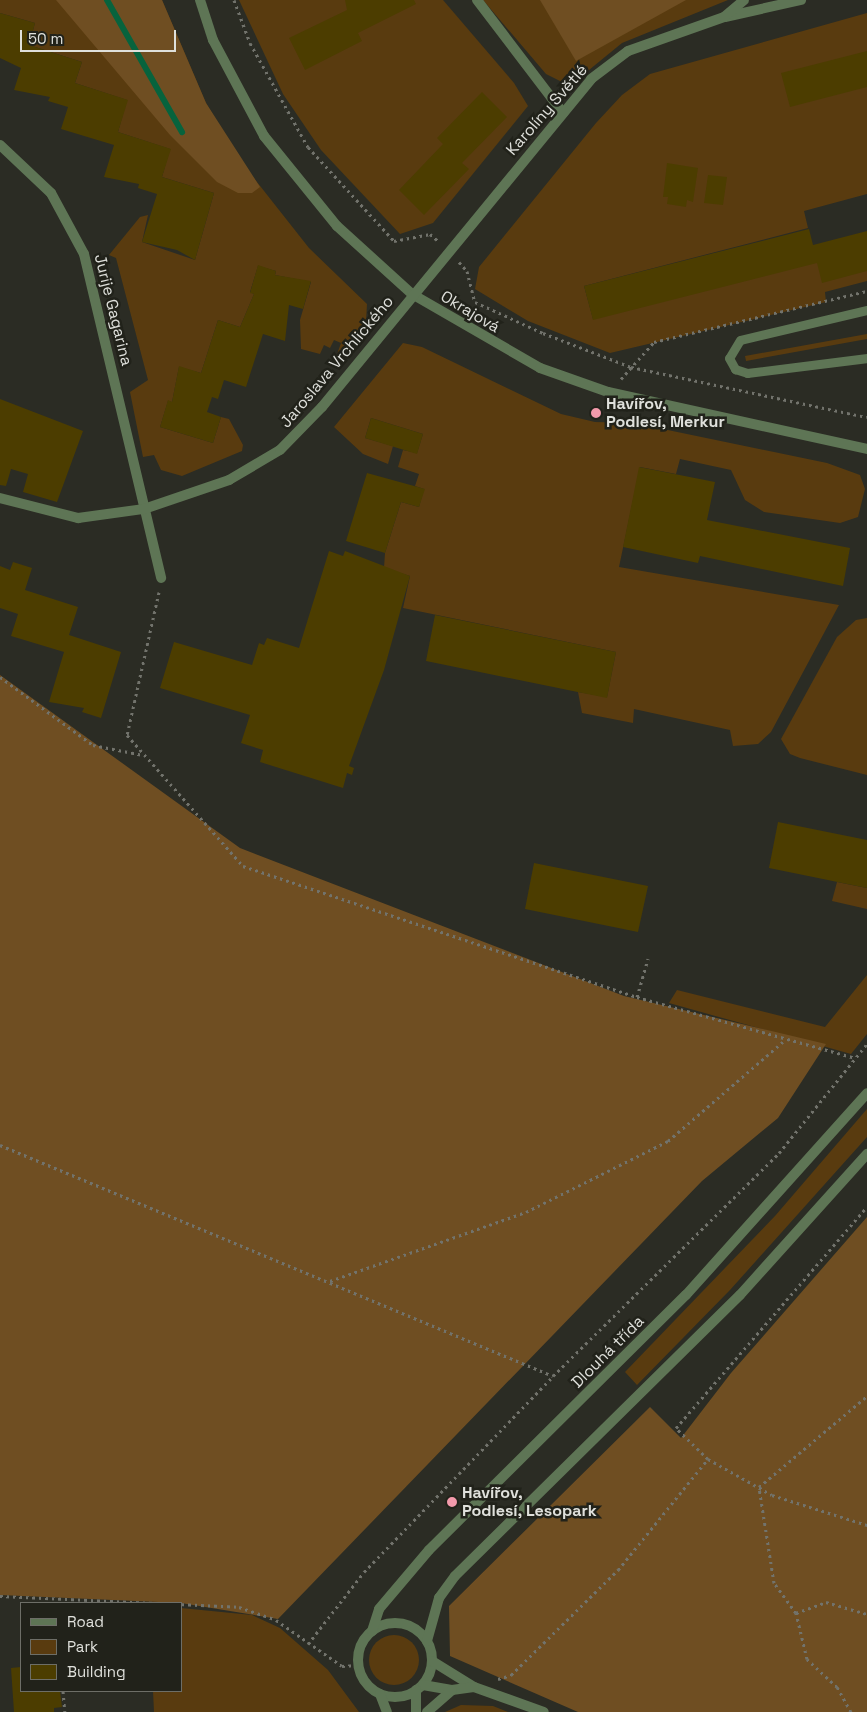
<!DOCTYPE html>
<meta charset="utf-8">
<style>
body{margin:0}
#map{position:relative;width:867px;height:1712px;overflow:hidden;background:#2b2c24;font-family:"Space Grotesk",sans-serif}
div>[style]{position:absolute}
[style*='--x']{left:calc(var(--x)*1px);top:calc(var(--y)*1px);width:calc(var(--w)*1px);rotate:calc(var(--a)*1deg)}
.green>*{inset:0;background:#593b0f}
.round{border-radius:50%}
.forest>*{inset:0;background:#6f4e22}
.stream>*{height:6px;margin:-3px;padding:0 3px;transform-origin:3px;border-radius:3px;background:#07633d}
.building>*{inset:0;background:#4c3d00}
.path>*{height:3px;margin-top:-1.5px;transform-origin:0;background:repeating-linear-gradient(90deg,#72736c 0 2.5px,transparent 0 6.5px)}
.service>*{height:9px;margin:-4.5px;padding:0 4.5px;transform-origin:4.5px;border-radius:4.5px;background:#5e7555}
.minor>*{height:10px;margin:-5px;padding:0 5px;transform-origin:5px;border-radius:5px;background:#5e7555}
.minor>.ring{margin:-5px;padding:0;box-sizing:content-box;background:none;border:10px solid #5e7555;border-radius:50%}
.dots>*{width:14px;height:14px;translate:-50% -50%;box-sizing:border-box;border:2px solid #21221a;border-radius:50%}
span{translate:-50% -50%;white-space:nowrap;text-align:center;line-height:1.15;-webkit-text-stroke:5px #21221a;paint-order:stroke}
.street-label{font-size:16px;color:#dfe0db}
.poi-label{font-size:16px;color:#dfe0db;font-weight:700}
.left{translate:0 -50%;text-align:left}
.legend{position:absolute;left:20px;top:1602px;width:162px;height:90px;box-sizing:border-box;background:#21221a;border:1px solid #6d6e67;margin:0;padding:6px 9px;list-style:none;font-size:15px;color:#dfe0db}
.legend li{display:flex;align-items:center;gap:10px;height:25px}
.legend b{width:25px;border:1px solid #6d6e67}
.scale{position:absolute;left:20px;top:30px;width:156px;height:22px;box-sizing:border-box;border:2px solid #dfe0db;border-top:0;padding-left:6px;font-size:15px;line-height:18px;white-space:nowrap;color:#dfe0db;-webkit-text-stroke:4px #21221a;paint-order:stroke}
</style>
<div id="map">
<div class="green">
<i style="clip-path:polygon(0 0,162px 0,206px 103px,238px 158px,309px 248px,367px 304px,366px 322px,335px 360px,341px 343px,334px 340px,330px 348px,324px 345px,320px 354px,301px 349px,300px 320px,311px 282px,275px 275px,276px 271px,258px 266px,250px 292px,254px 294px,240px 327px,218px 320px,201px 373px,179px 367px,172px 402px,168px 401px,160px 427px,213px 443px,221px 417px,229px 419px,243px 445px,242px 451px,182px 476px,161px 470px,154px 455px,143px 457px,130px 392px,148px 380px,116px 258px,109px 255px,140px 217px,148px 215px,142px 242px,195px 260px,214px 193px,162px 177px,170px 149px,118px 132px,127px 100px,75px 83px,82px 62px,29px 45px,35px 23px,0 13px)"></i>
<i style="clip-path:polygon(239px 0,443px 0,514px 83px,528px 106px,433px 223px,400px 234px,321px 150px,283px 94px)"></i>
<i style="clip-path:polygon(483px 0,728px 0,622px 43px,578px 79px,562px 82px,546px 74px)"></i>
<i style="clip-path:polygon(867px 13px,867px 194px,804px 211px,808px 228px,584px 286px,593px 319px,817px 262px,867px 270px,867px 281px,825px 292px,826px 302px,610px 353px,528px 321px,475px 289px,479px 267px,596px 123px,622px 95px,650px 74px)"></i>
<i style="clip-path:polygon(867px 334px,867px 339px,746px 361px,745px 356px)"></i>
<i style="clip-path:polygon(403px 343px,422px 347px,561px 414px,595px 422px,634px 423px,827px 463px,860px 475px,865px 489px,858px 517px,840px 523px,764px 512px,745px 500px,731px 470px,680px 459px,676px 474px,640px 467px,619px 567px,839px 605px,771px 732px,758px 744px,733px 746px,730px 730px,634px 709px,633px 723px,582px 713px,578px 692px,607px 697px,616px 652px,403px 608px,410px 576px,384px 568px,385px 553px,401px 502px,419px 507px,424px 489px,415px 486px,419px 474px,398px 467px,403px 450px,417px 453px,423px 434px,371px 418px,365px 438px,393px 446px,388px 464px,363px 454px,334px 427px)"></i>
<i style="clip-path:polygon(867px 618px,867px 775px,800px 758px,790px 754px,781px 739px,837px 637px,856px 620px)"></i>
<i style="clip-path:polygon(837px 882px,867px 888px,867px 909px,832px 901px)"></i>
<i style="clip-path:polygon(867px 975px,867px 1034px,851px 1054px,669px 1003px,677px 990px,825px 1027px)"></i>
<i style="clip-path:polygon(867px 1109px,867px 1137px,730px 1290px,637px 1385px,625px 1372px,775px 1216px)"></i>
<i style="clip-path:polygon(181px 1608px,252px 1615px,280px 1628px,328px 1670px,359px 1712px,154px 1712px,153px 1691px,181px 1691px)"></i>
<i class="round" style="left:369px;top:1635px;width:50px;height:50px"></i>
<i style="clip-path:polygon(461px 1705px,493px 1706px,508px 1712px,445px 1712px)"></i>
</div>
<div class="forest">
<i style="clip-path:polygon(56px 0,162px 0,206px 103px,260px 187px,252px 193px,238px 193px,217px 182px,170px 135px)"></i>
<i style="clip-path:polygon(540px 0,686px 0,576px 61px)"></i>
<i style="clip-path:polygon(0 675px,240px 848px,624px 996px,826px 1044px,778px 1118px,702px 1181px,278px 1619px,181px 1603px,0 1595px)"></i>
<i style="clip-path:polygon(867px 1217px,867px 1712px,578px 1712px,450px 1656px,449px 1606px,650px 1407px,681px 1438px,731px 1373px)"></i>
</div>
<div class="stream">
<i style="--x:107;--y:0;--w:152;--a:60.4"></i>
</div>
<div class="building">
<i style="clip-path:polygon(345px 0,414px 0,416px 4px,358px 33px,362px 41px,305px 70px,289px 38px,347px 10px)"></i>
<i style="clip-path:polygon(0 13px,35px 23px,29px 45px,82px 62px,75px 83px,128px 100px,118px 132px,171px 149px,162px 177px,214px 193px,195px 260px,177px 250px,142px 242px,157px 194px,138px 188px,139px 184px,104px 177px,114px 145px,61px 129px,68px 107px,48px 101px,50px 97px,14px 90px,21px 68px,0 58px)"></i>
<i style="clip-path:polygon(867px 51px,867px 87px,790px 107px,781px 73px)"></i>
<i style="clip-path:polygon(482px 92px,507px 117px,462px 163px,469px 169px,424px 215px,399px 190px,443px 144px,437px 138px)"></i>
<i style="clip-path:polygon(667px 163px,698px 168px,693px 202px,687px 200px,686px 207px,667px 204px,668px 197px,663px 197px)"></i>
<i style="clip-path:polygon(708px 175px,727px 177px,723px 205px,704px 203px)"></i>
<i style="clip-path:polygon(809px 229px,813px 245px,867px 231px,867px 271px,822px 283px,817px 263px,593px 320px,584px 286px)"></i>
<i style="clip-path:polygon(258px 265px,276px 271px,275px 275px,311px 281px,303px 309px,289px 305px,285px 341px,263px 334px,246px 387px,224px 380px,218px 399px,212px 397px,207px 412px,221px 417px,213px 443px,160px 427px,168px 400px,172px 402px,179px 366px,201px 373px,218px 320px,240px 327px,254px 294px,250px 293px)"></i>
<i style="clip-path:polygon(0 399px,83px 431px,57px 502px,23px 492px,28px 474px,11px 469px,6px 486px,0 485px)"></i>
<i style="clip-path:polygon(371px 418px,423px 434px,417px 454px,365px 438px)"></i>
<i style="clip-path:polygon(639px 467px,715px 482px,707px 520px,850px 548px,843px 586px,700px 556px,698px 563px,623px 547px)"></i>
<i style="clip-path:polygon(367px 473px,425px 489px,419px 507px,401px 502px,385px 553px,346px 541px)"></i>
<i style="clip-path:polygon(329px 551px,343px 556px,345px 551px,410px 576px,384px 670px,349px 766px,354px 768px,352px 775px,347px 773px,343px 788px,260px 762px,263px 750px,241px 743px,250px 715px,160px 688px,174px 642px,252px 665px,259px 643px,264px 645px,267px 638px,299px 648px)"></i>
<i style="clip-path:polygon(13px 562px,32px 568px,25px 590px,78px 607px,69px 635px,121px 652px,101px 718px,82px 712px,84px 708px,49px 702px,64px 652px,11px 636px,18px 614px,0 608px,0 566px,10px 570px)"></i>
<i style="clip-path:polygon(435px 615px,616px 652px,607px 698px,426px 661px)"></i>
<i style="clip-path:polygon(778px 822px,867px 840px,867px 888px,769px 868px)"></i>
<i style="clip-path:polygon(534px 863px,648px 886px,638px 932px,525px 909px)"></i>
<i style="clip-path:polygon(21px 1667px,21px 1691px,60px 1691px,62px 1707px,54px 1708px,54px 1712px,14px 1712px,11px 1668px)"></i>
</div>
<div class="path">
<i style="--x:234;--y:0;--w:46;--a:69.6"></i>
<i style="--x:250;--y:43;--w:119;--a:60.9"></i>
<i style="--x:308;--y:147;--w:127;--a:47.5"></i>
<i style="--x:394;--y:241;--w:37;--a:-11"></i>
<i style="--x:430;--y:234;--w:11;--a:41"></i>
<i style="--x:459;--y:262;--w:12;--a:48"></i>
<i style="--x:467;--y:271;--w:32;--a:76"></i>
<i style="--x:475;--y:302;--w:75;--a:24.5"></i>
<i style="--x:543;--y:333;--w:94;--a:21.1"></i>
<i style="--x:631;--y:367;--w:241;--a:12"></i>
<i style="--x:621;--y:379;--w:50;--a:-48.3"></i>
<i style="--x:654;--y:342;--w:219;--a:-13.5"></i>
<i style="--x:159;--y:592;--w:147;--a:102.6"></i>
<i style="--x:127;--y:735;--w:175;--a:48.5"></i>
<i style="--x:243;--y:866;--w:415;--a:18.4"></i>
<i style="--x:637;--y:997;--w:226;--a:15.6"></i>
<i style="--x:0;--y:677;--w:115;--a:36.2"></i>
<i style="--x:93;--y:745;--w:51;--a:11.3"></i>
<i style="--x:637;--y:997;--w:40;--a:-74"></i>
<i style="--x:0;--y:1145;--w:599;--a:22.67"></i>
<i style="--x:330;--y:1281;--w:208;--a:-19.4"></i>
<i style="--x:526;--y:1212;--w:159;--a:-26.6"></i>
<i style="--x:668;--y:1141;--w:155;--a:-40.8"></i>
<i style="--x:708;--y:1459;--w:73;--a:29.4"></i>
<i style="--x:772;--y:1495;--w:100;--a:17.5"></i>
<i style="--x:0;--y:1596;--w:239;--a:2.6"></i>
<i style="--x:239;--y:1607;--w:39;--a:19"></i>
<i style="--x:276;--y:1620;--w:80;--a:34.9"></i>
<i style="--x:342;--y:1666;--w:16;--a:-4"></i>
<i style="--x:796;--y:1613;--w:37;--a:-126"></i>
<i style="--x:774;--y:1583;--w:97;--a:-98.9"></i>
<i style="--x:759;--y:1487;--w:141;--a:-40.1"></i>
<i style="--x:308;--y:1644;--w:91;--a:-52.1"></i>
<i style="--x:364;--y:1572;--w:272;--a:-46"></i>
<i style="--x:553;--y:1376;--w:317;--a:-44.6"></i>
<i style="--x:779;--y:1153;--w:140;--a:-51.1"></i>
<i style="--x:498;--y:1679;--w:14;--a:-17"></i>
<i style="--x:511;--y:1675;--w:150;--a:-44.5"></i>
<i style="--x:618;--y:1570;--w:143;--a:-51"></i>
<i style="--x:708;--y:1459;--w:45;--a:-135.9"></i>
<i style="--x:676;--y:1428;--w:292;--a:-49.2"></i>
<i style="--x:63;--y:1691;--w:21;--a:85"></i>
<i style="--x:851;--y:1712;--w:29;--a:-119"></i>
<i style="--x:837;--y:1687;--w:41;--a:-137"></i>
<i style="--x:807;--y:1659;--w:47;--a:-103.4"></i>
<i style="--x:796;--y:1613;--w:32;--a:-20"></i>
<i style="--x:826;--y:1602;--w:43;--a:16.3"></i>
</div>
<div class="service">
<i style="--x:867;--y:310;--w:130;--a:166.7"></i>
<i style="--x:740;--y:340;--w:21;--a:121"></i>
<i style="--x:729;--y:358;--w:13;--a:61"></i>
<i style="--x:735;--y:369;--w:13;--a:18"></i>
<i style="--x:747;--y:373;--w:121;--a:-7.1"></i>
</div>
<div class="minor">
<i style="--x:200;--y:0;--w:42;--a:72"></i>
<i style="--x:213;--y:40;--w:109;--a:62"></i>
<i style="--x:264;--y:136;--w:116;--a:51"></i>
<i style="--x:337;--y:226;--w:101;--a:42.2"></i>
<i style="--x:412;--y:294;--w:148;--a:30"></i>
<i style="--x:540;--y:368;--w:72;--a:19.4"></i>
<i style="--x:608;--y:392;--w:265;--a:12.4"></i>
<i style="--x:477;--y:0;--w:142;--a:52.7"></i>
<i style="--x:725;--y:17;--w:78;--a:-12.6"></i>
<i style="--x:0;--y:145;--w:70;--a:43.3"></i>
<i style="--x:51;--y:193;--w:69;--a:61.6"></i>
<i style="--x:84;--y:254;--w:333;--a:76.6"></i>
<i style="--x:0;--y:498;--w:81;--a:14.4"></i>
<i style="--x:78;--y:518;--w:67;--a:-7.8"></i>
<i style="--x:144;--y:509;--w:90;--a:-18.8"></i>
<i style="--x:229;--y:480;--w:59;--a:-30.5"></i>
<i style="--x:280;--y:450;--w:60;--a:-45.7"></i>
<i style="--x:322;--y:407;--w:424;--a:-50.6"></i>
<i style="--x:591;--y:79;--w:46;--a:-37.1"></i>
<i style="--x:628;--y:51;--w:102;--a:-19.5"></i>
<i style="--x:724;--y:17;--w:26;--a:-40"></i>
<i class="ring" style="left:358px;top:1623px;width:64px;height:64px"></i>
<i style="--x:372;--y:1631;--w:23;--a:-72"></i>
<i style="--x:379;--y:1609;--w:77;--a:-49.7"></i>
<i style="--x:429;--y:1550;--w:362;--a:-44.8"></i>
<i style="--x:686;--y:1295;--w:271;--a:-48.1"></i>
<i style="--x:427;--y:1641;--w:45;--a:-74.4"></i>
<i style="--x:439;--y:1598;--w:27;--a:-54"></i>
<i style="--x:455;--y:1576;--w:400;--a:-44.6"></i>
<i style="--x:740;--y:1295;--w:190;--a:-48"></i>
<i style="--x:432;--y:1661;--w:49;--a:31.8"></i>
<i style="--x:474;--y:1687;--w:74;--a:19.7"></i>
<i style="--x:423;--y:1685;--w:29;--a:10"></i>
<i style="--x:452;--y:1690;--w:22;--a:-8"></i>
<i style="--x:416;--y:1690;--w:22;--a:90"></i>
<i style="--x:380;--y:1694;--w:19;--a:69"></i>
<i style="--x:427;--y:1712;--w:33;--a:-41"></i>
</div>
<div class="dots">
<i style="left:596px;top:413px;background:#f39aab"></i>
<i style="left:452px;top:1502px;background:#f39aab"></i>
</div>
<div class="street-label">
<span style="left:547px;top:110px;rotate:-49deg">Karolíny Světlé</span>
<span style="left:113px;top:310px;rotate:76deg">Jurije Gagarina</span>
<span style="left:470px;top:312px;rotate:31deg">Okrajová</span>
<span style="left:337px;top:362px;rotate:-50deg">Jaroslava Vrchlického</span>
<span style="left:608px;top:1352px;rotate:-45deg">Dlouhá třída</span>
</div>
<div class="poi-label">
<span class="left" style="left:606px;top:413px">Havířov,<br>Podlesí, Merkur</span>
<span class="left" style="left:462px;top:1502px">Havířov,<br>Podlesí, Lesopark</span>
</div>
<ul class="legend">
<li><b style="height:6px;background:#5e7555"></b>Road</li>
<li><b style="height:14px;background:#593b0f"></b>Park</li>
<li><b style="height:14px;background:#4c3d00"></b>Building</li>
</ul>
<div class="scale">50 m</div>
</div>
